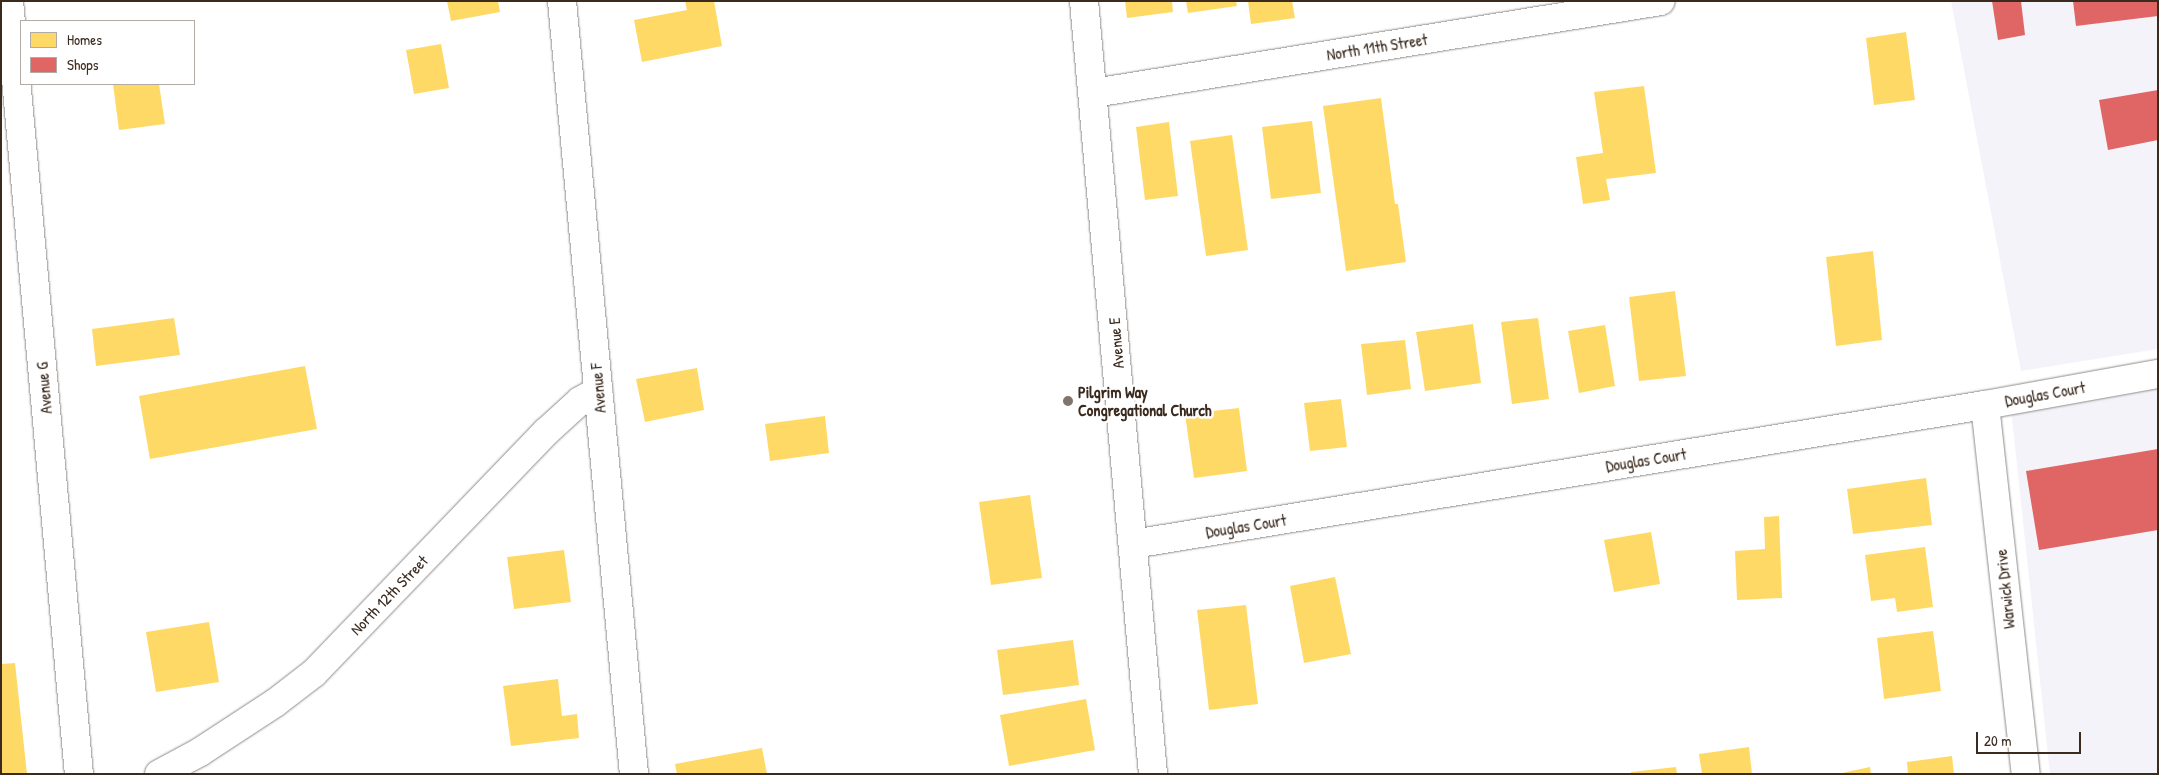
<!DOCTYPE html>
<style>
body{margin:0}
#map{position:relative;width:2159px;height:775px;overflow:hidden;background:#fff;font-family:"Patrick Hand",sans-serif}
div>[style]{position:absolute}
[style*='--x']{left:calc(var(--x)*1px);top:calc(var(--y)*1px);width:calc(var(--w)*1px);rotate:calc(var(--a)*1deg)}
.built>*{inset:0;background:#f4f3fa}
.homes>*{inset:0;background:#ffd966}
.shops>*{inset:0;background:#e06666}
.roads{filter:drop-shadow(0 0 1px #8e8b88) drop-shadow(0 0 1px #8e8b88)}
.street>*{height:28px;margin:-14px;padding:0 14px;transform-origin:14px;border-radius:14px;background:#fff}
.dots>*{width:14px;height:14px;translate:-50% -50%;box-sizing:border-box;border:2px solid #fff;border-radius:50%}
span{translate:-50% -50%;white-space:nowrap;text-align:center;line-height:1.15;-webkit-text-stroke:5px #fff;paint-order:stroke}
.street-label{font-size:16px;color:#3b2a1e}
.poi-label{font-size:16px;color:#3b2a1e;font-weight:700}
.left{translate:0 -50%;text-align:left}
.frame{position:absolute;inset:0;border:2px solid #3b2a1e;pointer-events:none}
.legend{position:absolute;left:20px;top:20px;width:175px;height:65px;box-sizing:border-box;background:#fff;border:1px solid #b1aaa5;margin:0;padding:6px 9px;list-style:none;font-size:15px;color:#3b2a1e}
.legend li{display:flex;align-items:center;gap:10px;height:25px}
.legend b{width:25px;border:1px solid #b1aaa5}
.scale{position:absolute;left:1976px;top:732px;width:105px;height:22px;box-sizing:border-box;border:2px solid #3b2a1e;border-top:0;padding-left:6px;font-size:15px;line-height:18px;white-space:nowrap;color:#3b2a1e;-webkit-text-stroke:4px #fff;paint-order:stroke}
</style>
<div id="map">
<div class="built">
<i style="clip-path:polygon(1951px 1px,2158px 1px,2158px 349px,2021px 371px)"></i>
<i style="clip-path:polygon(2158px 386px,2158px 774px,2050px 774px,2011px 409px)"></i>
</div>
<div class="homes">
<i style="clip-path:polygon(447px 1px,498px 1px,500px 12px,451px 21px)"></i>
<i style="clip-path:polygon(685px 1px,714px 1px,722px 46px,642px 62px,634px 20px,687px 10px)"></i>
<i style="clip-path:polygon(1125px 1px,1172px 1px,1173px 12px,1127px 18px)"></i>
<i style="clip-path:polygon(1186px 1px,1236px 1px,1237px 6px,1188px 13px)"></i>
<i style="clip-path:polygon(1248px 1px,1292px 1px,1295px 18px,1251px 24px)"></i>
<i style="clip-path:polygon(1906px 32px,1915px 100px,1874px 105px,1866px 38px)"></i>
<i style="clip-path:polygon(441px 44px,449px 88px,414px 94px,406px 50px)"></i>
<i style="clip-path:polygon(113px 84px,159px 84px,165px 124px,119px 130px)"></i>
<i style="clip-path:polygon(1644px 86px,1656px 173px,1606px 179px,1610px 200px,1583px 204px,1576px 157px,1603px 153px,1594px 92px)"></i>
<i style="clip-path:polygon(1381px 98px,1395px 204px,1398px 204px,1406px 262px,1346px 271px,1323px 106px)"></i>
<i style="clip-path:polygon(1312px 121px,1321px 193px,1271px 199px,1262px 127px)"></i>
<i style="clip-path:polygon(1169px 122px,1178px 196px,1145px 200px,1136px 127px)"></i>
<i style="clip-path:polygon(1232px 135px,1248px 250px,1206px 256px,1190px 141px)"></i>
<i style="clip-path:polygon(1873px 251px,1882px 340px,1836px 346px,1826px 257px)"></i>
<i style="clip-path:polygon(1675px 291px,1686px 376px,1639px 381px,1629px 297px)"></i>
<i style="clip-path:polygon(174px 318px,180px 355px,96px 366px,92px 329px)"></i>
<i style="clip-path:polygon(1538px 318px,1549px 399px,1512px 404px,1501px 322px)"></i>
<i style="clip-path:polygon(1473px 324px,1481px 383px,1425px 391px,1416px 332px)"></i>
<i style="clip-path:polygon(1605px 325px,1615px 386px,1579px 393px,1568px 331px)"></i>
<i style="clip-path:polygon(1405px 340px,1411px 389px,1367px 395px,1361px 344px)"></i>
<i style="clip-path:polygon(305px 366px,317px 429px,150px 459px,139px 396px)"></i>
<i style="clip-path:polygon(697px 368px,704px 410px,645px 422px,636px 379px)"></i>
<i style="clip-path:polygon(1341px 399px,1347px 447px,1310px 451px,1304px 403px)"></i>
<i style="clip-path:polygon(1239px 408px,1247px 471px,1194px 478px,1185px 414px)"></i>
<i style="clip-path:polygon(825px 416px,829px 453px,770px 461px,765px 424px)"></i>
<i style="clip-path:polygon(1926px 478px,1932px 525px,1853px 534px,1847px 489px)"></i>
<i style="clip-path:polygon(1030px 495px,1042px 578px,991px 585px,979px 502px)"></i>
<i style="clip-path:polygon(1779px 516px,1782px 598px,1737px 600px,1735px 551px,1765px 549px,1764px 517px)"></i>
<i style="clip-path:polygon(1651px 532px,1660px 584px,1614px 592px,1604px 540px)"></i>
<i style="clip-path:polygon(1925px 547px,1933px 607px,1897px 612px,1895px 598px,1871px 601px,1865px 555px)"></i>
<i style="clip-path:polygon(564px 550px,571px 602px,514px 609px,507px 557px)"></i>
<i style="clip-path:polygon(1335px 577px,1351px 654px,1304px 663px,1290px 586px)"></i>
<i style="clip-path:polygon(1246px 605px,1258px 704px,1209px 710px,1197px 610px)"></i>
<i style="clip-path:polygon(209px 622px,219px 682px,156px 692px,146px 632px)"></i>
<i style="clip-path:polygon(1933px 631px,1941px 691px,1884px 699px,1877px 638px)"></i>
<i style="clip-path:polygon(1073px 640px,1079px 685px,1003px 695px,997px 650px)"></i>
<i style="clip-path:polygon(15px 663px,27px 774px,1px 774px,1px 664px)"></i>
<i style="clip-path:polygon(558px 679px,562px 716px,577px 714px,579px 738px,511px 746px,503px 686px)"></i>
<i style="clip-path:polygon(1086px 699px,1095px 750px,1009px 766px,1000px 715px)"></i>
<i style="clip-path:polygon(1749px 747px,1752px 774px,1702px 774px,1699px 754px)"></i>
<i style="clip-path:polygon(762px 748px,767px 774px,677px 774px,675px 764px)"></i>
<i style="clip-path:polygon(1952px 756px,1954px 774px,1908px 774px,1907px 762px)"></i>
<i style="clip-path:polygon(1676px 767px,1677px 774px,1631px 774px,1631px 772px)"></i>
<i style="clip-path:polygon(1870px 767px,1871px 774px,1842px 774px,1842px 773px)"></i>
</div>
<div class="shops">
<i style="clip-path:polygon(1992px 1px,2021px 1px,2025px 35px,1998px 40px)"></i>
<i style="clip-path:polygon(2073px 1px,2158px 1px,2158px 16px,2076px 26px)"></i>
<i style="clip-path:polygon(2158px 90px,2158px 140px,2108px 150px,2099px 100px)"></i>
<i style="clip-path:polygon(2158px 449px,2158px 530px,2039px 550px,2026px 471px)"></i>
</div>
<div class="roads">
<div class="street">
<i style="--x:9;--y:1;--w:776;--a:84.83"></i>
<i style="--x:562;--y:1;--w:776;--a:84.68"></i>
<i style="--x:1084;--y:1;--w:776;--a:84.9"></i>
<i style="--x:1094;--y:93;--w:574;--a:-9.22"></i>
<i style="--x:1985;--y:405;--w:371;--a:83.7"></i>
<i style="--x:1133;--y:544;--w:863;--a:-9.27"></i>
<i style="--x:1985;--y:405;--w:176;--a:-10.2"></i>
<i style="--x:159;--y:774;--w:47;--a:-28.2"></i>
<i style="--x:200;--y:752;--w:90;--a:-33.2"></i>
<i style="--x:275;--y:703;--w:49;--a:-37.6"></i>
<i style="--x:314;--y:673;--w:335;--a:-46.1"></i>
<i style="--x:546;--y:432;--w:46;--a:-42.4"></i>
<i style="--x:580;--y:401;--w:21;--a:-29"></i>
</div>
</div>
<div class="dots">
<i style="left:1068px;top:401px;background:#80756d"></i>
</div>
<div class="street-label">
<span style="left:1377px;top:47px;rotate:-9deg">North 11th Street</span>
<span style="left:1116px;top:343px;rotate:-95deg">Avenue E</span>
<span style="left:44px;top:388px;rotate:-95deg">Avenue G</span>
<span style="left:598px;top:388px;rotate:-95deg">Avenue F</span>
<span style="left:2045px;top:394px;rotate:-10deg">Douglas Court</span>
<span style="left:1646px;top:460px;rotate:-9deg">Douglas Court</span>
<span style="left:1246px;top:526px;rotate:-9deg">Douglas Court</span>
<span style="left:2005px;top:589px;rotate:-96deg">Warwick Drive</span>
<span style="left:389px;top:595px;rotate:-46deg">North 12th Street</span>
</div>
<div class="poi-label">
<span class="left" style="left:1078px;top:401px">Pilgrim Way<br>Congregational Church</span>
</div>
<div class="frame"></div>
<ul class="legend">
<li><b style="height:14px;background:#ffd966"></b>Homes</li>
<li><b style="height:14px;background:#e06666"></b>Shops</li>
</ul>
<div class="scale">20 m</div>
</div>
